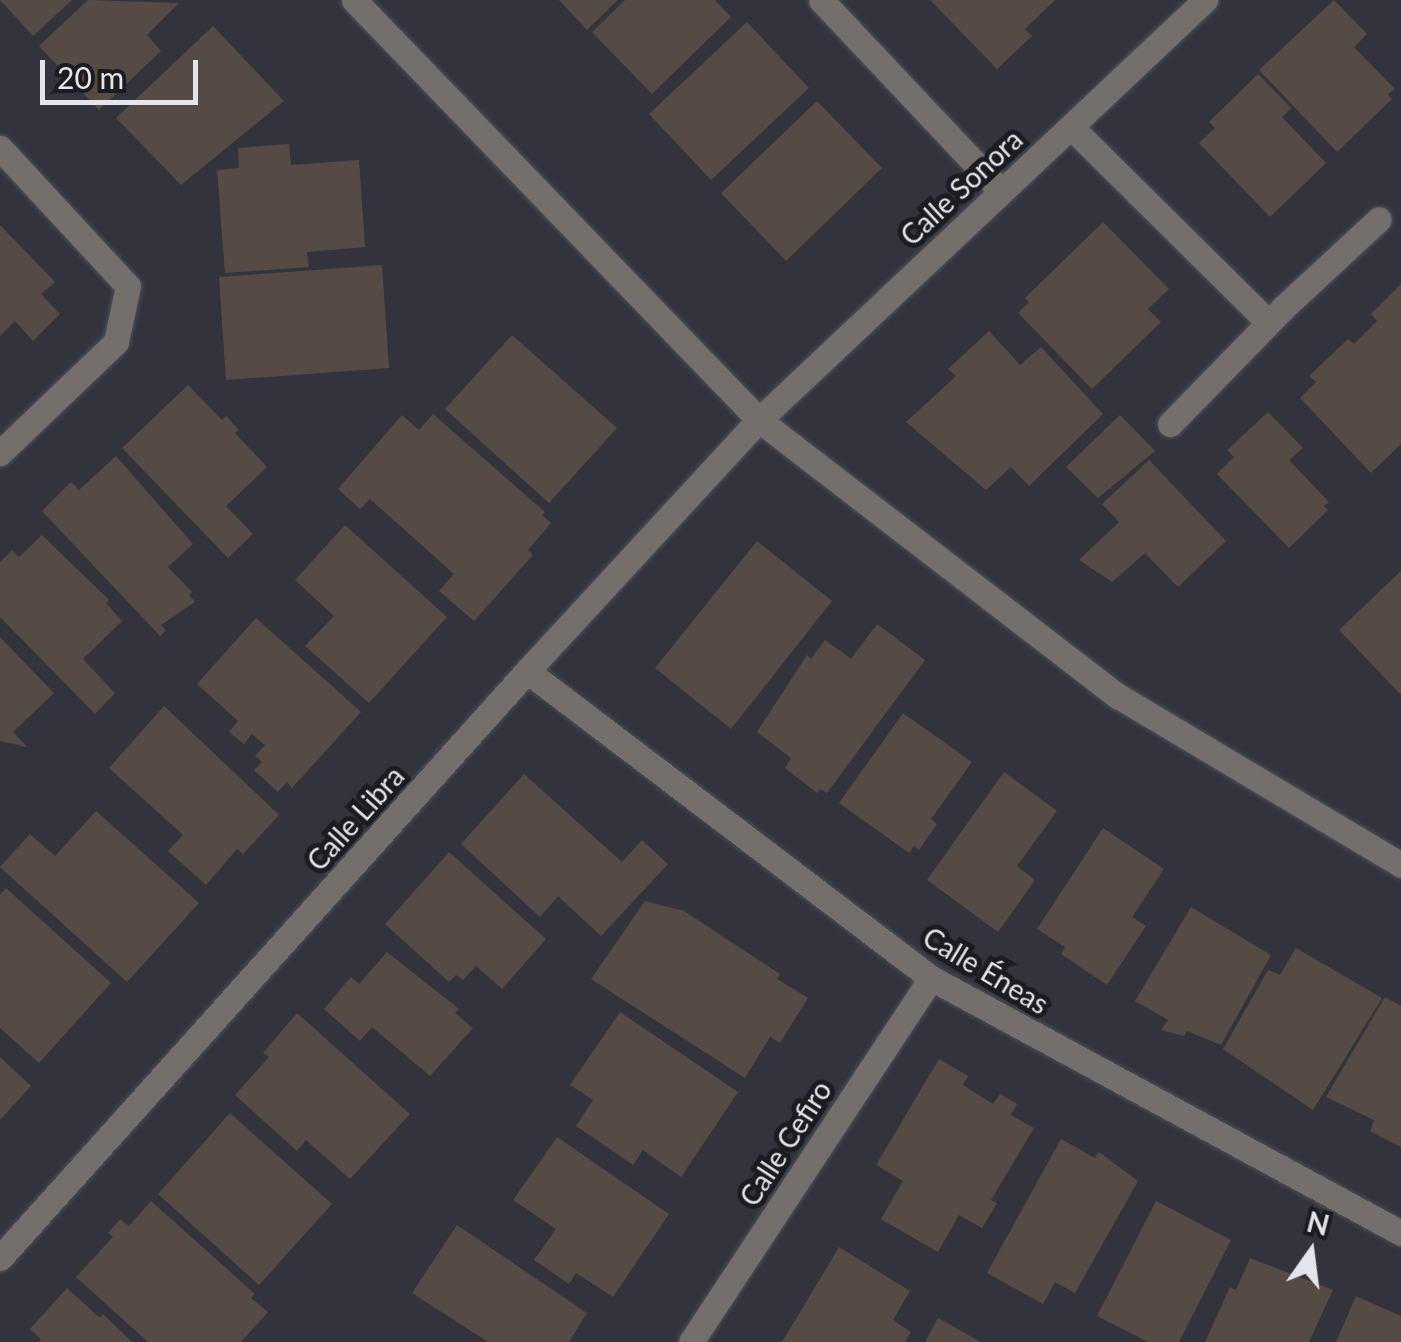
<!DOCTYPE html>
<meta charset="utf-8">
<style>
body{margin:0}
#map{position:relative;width:1401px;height:1342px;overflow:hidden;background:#32333d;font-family:Lato,sans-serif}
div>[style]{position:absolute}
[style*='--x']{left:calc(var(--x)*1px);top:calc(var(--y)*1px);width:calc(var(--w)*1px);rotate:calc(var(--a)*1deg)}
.building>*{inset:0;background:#554b44}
.roads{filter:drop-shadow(0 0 2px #4e4f59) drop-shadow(0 0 2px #4e4f59)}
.minor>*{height:25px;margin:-12.5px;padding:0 12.5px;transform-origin:12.5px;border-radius:12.5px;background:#746e6d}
.tertiary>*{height:25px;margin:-12.5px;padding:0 12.5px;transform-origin:12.5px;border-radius:12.5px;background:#746e6d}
span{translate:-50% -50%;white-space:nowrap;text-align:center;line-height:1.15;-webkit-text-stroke:10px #1b1b20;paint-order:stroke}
.street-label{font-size:28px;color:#e4e5eb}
.north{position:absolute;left:1261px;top:1202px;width:100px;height:100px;-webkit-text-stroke:8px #1b1b20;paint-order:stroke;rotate:14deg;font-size:28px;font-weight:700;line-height:40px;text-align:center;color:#e4e5eb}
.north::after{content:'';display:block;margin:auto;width:35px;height:45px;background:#e4e5eb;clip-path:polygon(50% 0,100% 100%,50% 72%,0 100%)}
.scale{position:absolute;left:40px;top:60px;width:158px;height:45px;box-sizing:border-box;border:5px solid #e4e5eb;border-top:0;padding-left:12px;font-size:30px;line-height:35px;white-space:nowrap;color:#e4e5eb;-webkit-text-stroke:8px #1b1b20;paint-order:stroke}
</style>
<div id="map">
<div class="building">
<i style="clip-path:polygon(0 0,72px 0,33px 36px)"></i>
<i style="clip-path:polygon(88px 0,179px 3px,147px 35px,161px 51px,99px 110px,39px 46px)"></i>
<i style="clip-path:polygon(559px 0,618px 0,587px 30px)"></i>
<i style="clip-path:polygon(625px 0,715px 0,731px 17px,652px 94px,592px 32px)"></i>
<i style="clip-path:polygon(930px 0,1055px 0,1025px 29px,1032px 36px,997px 69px)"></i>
<i style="clip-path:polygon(1334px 0,1367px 34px,1354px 47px,1395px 89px,1388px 94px,1392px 99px,1337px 152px,1259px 70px)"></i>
<i style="clip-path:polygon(747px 22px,809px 88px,711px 180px,649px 114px)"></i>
<i style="clip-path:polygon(213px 26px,284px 101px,181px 185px,116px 118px)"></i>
<i style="clip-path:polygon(1258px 74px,1291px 108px,1282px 117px,1326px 163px,1270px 217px,1199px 143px,1215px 128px,1209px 122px)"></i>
<i style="clip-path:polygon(817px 101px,882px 168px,786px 261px,721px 193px)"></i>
<i style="clip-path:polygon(289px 144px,291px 165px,359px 160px,365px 247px,307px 252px,309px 267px,225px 273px,217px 170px,239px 168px,238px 148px)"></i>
<i style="clip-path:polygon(1103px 222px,1169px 289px,1148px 309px,1161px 322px,1092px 389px,1018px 313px,1029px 302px,1025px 298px)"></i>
<i style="clip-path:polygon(0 225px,55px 282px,41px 294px,60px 314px,33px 341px,15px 321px,0 336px)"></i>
<i style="clip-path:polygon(382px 265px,389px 368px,226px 380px,219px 277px)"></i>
<i style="clip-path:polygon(1401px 284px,1401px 444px,1371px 473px,1300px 398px,1316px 382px,1309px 376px,1348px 339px,1354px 344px,1377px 321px,1371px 314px)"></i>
<i style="clip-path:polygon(989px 331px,1020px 365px,1041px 347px,1103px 414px,1029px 486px,1011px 467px,986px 490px,906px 422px,956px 376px,948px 369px)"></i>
<i style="clip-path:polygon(512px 335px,617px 428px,549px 503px,445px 409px)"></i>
<i style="clip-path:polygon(188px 385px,222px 420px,226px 416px,239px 430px,235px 433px,267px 467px,226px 506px,253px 534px,228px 558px,122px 448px)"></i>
<i style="clip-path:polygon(1268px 412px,1303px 448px,1289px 460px,1329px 502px,1324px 506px,1328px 510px,1289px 548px,1217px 474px,1234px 457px,1227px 450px)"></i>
<i style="clip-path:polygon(433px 414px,545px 512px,542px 515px,551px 523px,528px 550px,533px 555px,474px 621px,439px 591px,454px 574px,370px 499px,360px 509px,338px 489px,402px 415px,419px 430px)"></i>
<i style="clip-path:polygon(1120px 415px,1155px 451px,1098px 498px,1066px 467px)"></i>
<i style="clip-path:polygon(116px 456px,193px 544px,168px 567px,192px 592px,189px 595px,195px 602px,161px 625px,166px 630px,160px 636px,42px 511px,71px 482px,79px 490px)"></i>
<i style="clip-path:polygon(1149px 460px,1226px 541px,1178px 587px,1145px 553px,1112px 582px,1079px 560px,1119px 522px,1102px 504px)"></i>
<i style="clip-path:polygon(345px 525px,447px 617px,369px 703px,305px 646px,334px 616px,295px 580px)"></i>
<i style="clip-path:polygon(42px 535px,109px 600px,106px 603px,122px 621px,83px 659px,115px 693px,95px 714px,0 617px,0 562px,12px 550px,19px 557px)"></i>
<i style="clip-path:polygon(757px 541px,832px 601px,731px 729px,655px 668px)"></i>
<i style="clip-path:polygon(1401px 571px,1401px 695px,1339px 630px)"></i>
<i style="clip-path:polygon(256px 618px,361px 712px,292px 788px,287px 782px,278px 792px,254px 770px,262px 762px,255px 756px,265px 745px,252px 734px,244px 744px,229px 732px,238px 721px,197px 684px)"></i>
<i style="clip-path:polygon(877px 624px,925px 660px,827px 793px,820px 789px,817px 793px,785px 768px,791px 758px,757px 732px,807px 655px,811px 659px,825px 640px,851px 659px)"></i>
<i style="clip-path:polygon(0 637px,54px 693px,13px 732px,27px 747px,0 741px)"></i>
<i style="clip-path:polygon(164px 706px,279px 815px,243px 854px,237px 849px,206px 885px,168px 851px,183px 835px,109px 768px)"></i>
<i style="clip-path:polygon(903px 713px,972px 762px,931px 819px,937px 824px,919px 850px,914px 846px,909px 853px,839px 803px)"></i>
<i style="clip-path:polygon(1004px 772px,1057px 811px,1017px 866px,1035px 880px,998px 932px,927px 880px)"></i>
<i style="clip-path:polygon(524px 774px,622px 862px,642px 840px,668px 864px,601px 936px,558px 896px,540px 917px,461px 844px)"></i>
<i style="clip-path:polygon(96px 811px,199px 903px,127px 982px,0 867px,30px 834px,55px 856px)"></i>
<i style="clip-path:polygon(1103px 828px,1164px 869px,1132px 917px,1146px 926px,1107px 985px,1061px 954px,1065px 947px,1037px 929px)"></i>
<i style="clip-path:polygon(449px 852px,546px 939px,502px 989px,476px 966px,463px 980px,456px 975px,449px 982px,385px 924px)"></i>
<i style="clip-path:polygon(6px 888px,111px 983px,39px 1063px,0 1028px,0 895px)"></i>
<i style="clip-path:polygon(645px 901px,684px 911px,780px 974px,777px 979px,808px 998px,780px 1043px,770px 1037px,745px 1078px,591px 979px)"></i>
<i style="clip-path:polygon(1191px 907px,1271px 955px,1221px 1045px,1187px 1031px,1184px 1036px,1161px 1030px,1168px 1020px,1135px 1001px)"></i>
<i style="clip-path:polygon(1296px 948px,1382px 998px,1313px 1110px,1223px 1049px,1268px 970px,1280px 975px)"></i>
<i style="clip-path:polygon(387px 952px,459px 1009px,455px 1013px,473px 1028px,430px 1076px,372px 1027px,360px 1041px,324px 1009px,351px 977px,359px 984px)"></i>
<i style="clip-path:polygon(1385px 997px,1401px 1006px,1401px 1147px,1370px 1131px,1374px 1120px,1326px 1097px)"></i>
<i style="clip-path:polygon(620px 1012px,738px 1092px,681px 1177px,643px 1150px,633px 1165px,576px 1126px,593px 1100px,570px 1085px)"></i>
<i style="clip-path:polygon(297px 1013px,410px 1114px,350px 1179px,306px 1140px,297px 1151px,235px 1095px,269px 1057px,263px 1053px)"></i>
<i style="clip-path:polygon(0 1057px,31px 1086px,0 1120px)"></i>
<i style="clip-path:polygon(939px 1059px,968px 1076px,963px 1085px,993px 1104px,1000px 1094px,1017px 1104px,1011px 1115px,1034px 1128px,991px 1200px,997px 1203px,982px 1228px,959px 1215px,938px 1252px,881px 1219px,903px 1181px,876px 1165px)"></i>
<i style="clip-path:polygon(230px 1113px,332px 1204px,259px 1285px,158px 1194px)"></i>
<i style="clip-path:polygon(557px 1137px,669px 1214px,613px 1297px,576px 1273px,569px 1284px,534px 1260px,556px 1229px,513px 1200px)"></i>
<i style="clip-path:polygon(1061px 1139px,1095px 1158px,1099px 1152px,1138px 1181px,1075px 1293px,1055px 1282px,1043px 1304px,987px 1273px)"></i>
<i style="clip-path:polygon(151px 1201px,255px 1294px,251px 1298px,268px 1312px,241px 1342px,148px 1342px,76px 1277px,113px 1237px,108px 1233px,120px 1219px,129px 1226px)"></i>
<i style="clip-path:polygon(1156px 1201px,1231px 1240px,1179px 1342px,1148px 1342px,1097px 1316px)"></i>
<i style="clip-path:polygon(457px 1225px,587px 1313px,569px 1342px,488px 1342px,412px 1293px)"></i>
<i style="clip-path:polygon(839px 1247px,910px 1291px,893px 1320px,911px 1332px,905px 1342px,782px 1342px)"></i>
<i style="clip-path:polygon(1250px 1258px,1333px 1290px,1309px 1342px,1205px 1342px,1230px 1287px,1236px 1290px)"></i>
<i style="clip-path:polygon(67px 1288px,100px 1318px,103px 1314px,132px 1342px,38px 1342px,41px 1339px,30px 1329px)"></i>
<i style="clip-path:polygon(1356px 1296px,1401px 1316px,1401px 1342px,1336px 1342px)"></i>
<i style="clip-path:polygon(938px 1318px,981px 1342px,925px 1342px)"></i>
</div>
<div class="roads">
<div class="minor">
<i style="--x:821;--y:0;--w:261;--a:46.7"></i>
<i style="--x:1071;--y:127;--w:277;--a:44.7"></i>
<i style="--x:0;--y:148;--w:188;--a:47.2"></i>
<i style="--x:128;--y:286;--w:57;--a:102.1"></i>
<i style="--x:116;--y:342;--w:161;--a:136.3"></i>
<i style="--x:1170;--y:424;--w:163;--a:-45.7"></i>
<i style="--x:1284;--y:307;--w:129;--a:-42.8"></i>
<i style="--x:527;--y:671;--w:507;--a:37.23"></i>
<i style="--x:931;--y:978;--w:535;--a:28.48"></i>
<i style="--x:0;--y:1258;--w:789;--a:-48.08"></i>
<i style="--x:527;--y:671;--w:342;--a:-47.3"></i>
<i style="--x:759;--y:420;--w:613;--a:-43.28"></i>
<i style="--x:691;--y:1342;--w:436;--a:-56.6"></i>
</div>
<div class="tertiary">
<i style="--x:354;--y:0;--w:583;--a:46.04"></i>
<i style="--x:759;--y:420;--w:453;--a:37.6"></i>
<i style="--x:1118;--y:696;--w:330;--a:30.8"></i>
</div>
</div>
<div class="street-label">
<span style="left:961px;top:187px;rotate:-43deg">Calle Sonora</span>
<span style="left:355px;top:818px;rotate:-48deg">Calle Libra</span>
<span style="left:986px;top:970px;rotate:31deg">Calle Éneas</span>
<span style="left:785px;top:1143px;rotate:-57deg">Calle Cefiro</span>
</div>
<div class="north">N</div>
<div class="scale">20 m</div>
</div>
